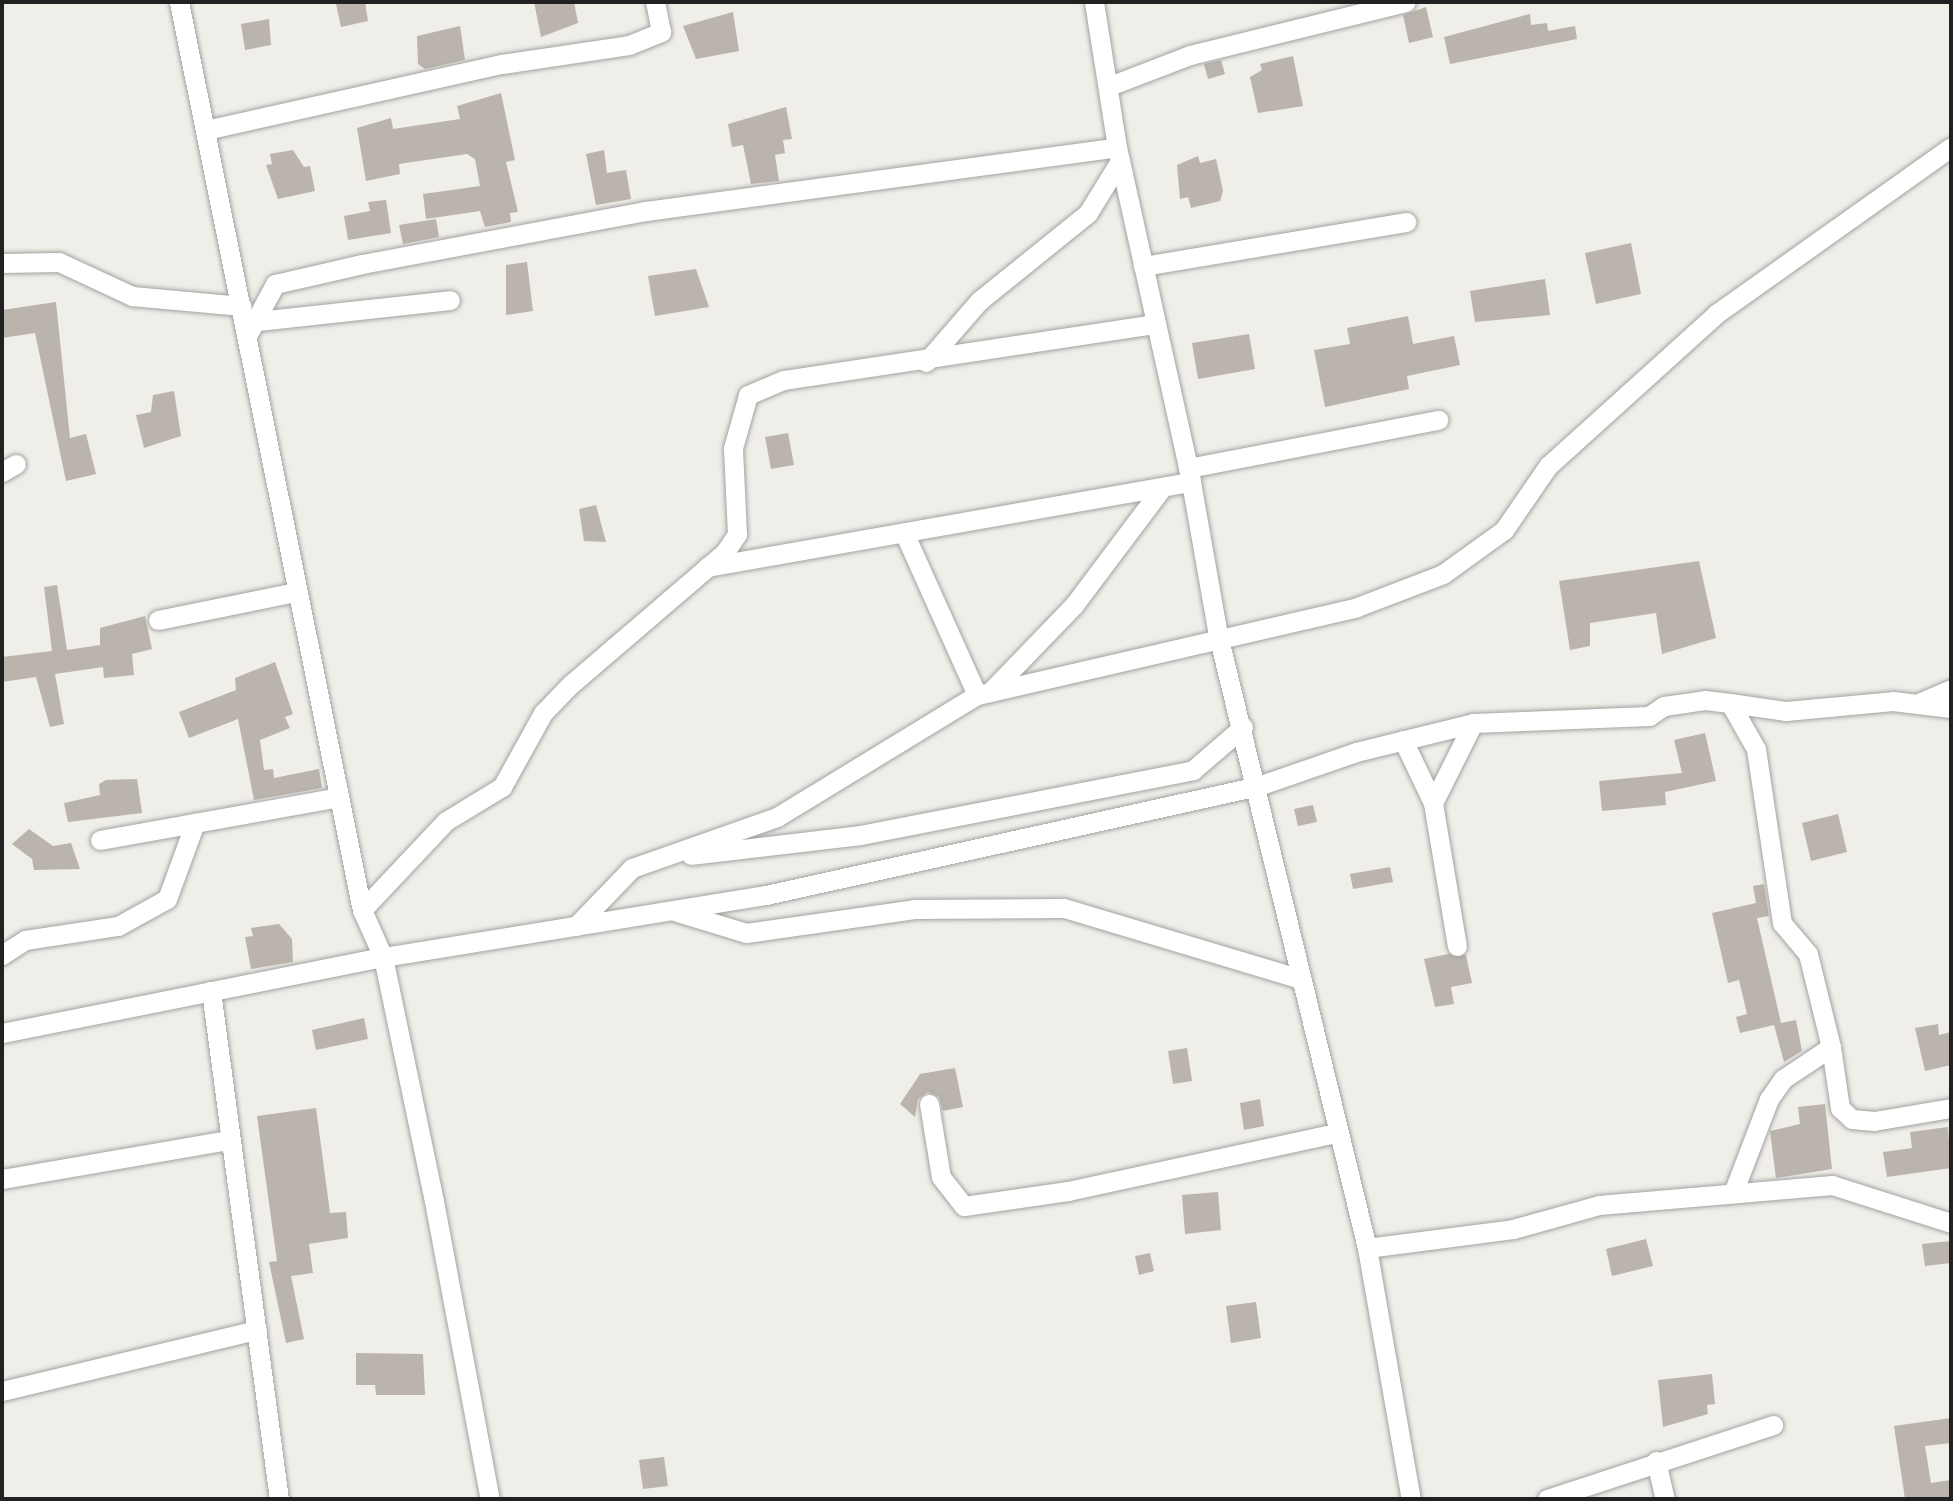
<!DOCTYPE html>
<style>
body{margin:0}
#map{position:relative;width:1953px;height:1501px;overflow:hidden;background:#f0eee8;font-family:"Varela Round",sans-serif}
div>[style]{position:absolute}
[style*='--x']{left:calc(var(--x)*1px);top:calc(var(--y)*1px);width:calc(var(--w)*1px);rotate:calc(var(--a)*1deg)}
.building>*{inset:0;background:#bab4ad}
.roads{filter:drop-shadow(0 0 2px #a2a2a2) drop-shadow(0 0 2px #a2a2a2)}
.minor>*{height:19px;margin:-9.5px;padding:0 9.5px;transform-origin:9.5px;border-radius:9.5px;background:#fff}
span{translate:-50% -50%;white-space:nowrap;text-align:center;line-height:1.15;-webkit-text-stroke:5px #fff;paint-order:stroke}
.frame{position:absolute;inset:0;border:4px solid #212121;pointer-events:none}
</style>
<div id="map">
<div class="building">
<i style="clip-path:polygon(365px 2px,368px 21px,341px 27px,336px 4px)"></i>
<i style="clip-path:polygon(534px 2px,574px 2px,578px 23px,541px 37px)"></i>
<i style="clip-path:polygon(1426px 7px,1433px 37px,1409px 43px,1403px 15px)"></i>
<i style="clip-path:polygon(733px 12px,739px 51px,696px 59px,683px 26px)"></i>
<i style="clip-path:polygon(1530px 14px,1531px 25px,1547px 23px,1548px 31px,1575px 26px,1577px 39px,1450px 64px,1444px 37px)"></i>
<i style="clip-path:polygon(269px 19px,271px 45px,245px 50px,241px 24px)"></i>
<i style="clip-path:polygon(460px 26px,465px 60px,425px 69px,418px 64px,417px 36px)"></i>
<i style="clip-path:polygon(1293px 56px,1303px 106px,1258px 113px,1250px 77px,1262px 70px,1260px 64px)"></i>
<i style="clip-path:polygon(1221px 60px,1225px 74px,1208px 79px,1204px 64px)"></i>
<i style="clip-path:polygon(501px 93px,515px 160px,506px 162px,518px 212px,510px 213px,511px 222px,485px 227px,480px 211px,426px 219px,423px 194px,480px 186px,475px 159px,467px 154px,399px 164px,400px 174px,366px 181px,357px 128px,391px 118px,393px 129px,460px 119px,457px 106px)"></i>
<i style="clip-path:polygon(786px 107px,792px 139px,783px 140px,785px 153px,775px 155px,779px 181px,751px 184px,743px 145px,732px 147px,728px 124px)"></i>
<i style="clip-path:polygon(293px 150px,304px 167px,310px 166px,315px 191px,278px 199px,266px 165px,272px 164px,270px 154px)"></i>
<i style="clip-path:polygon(604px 150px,607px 173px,626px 170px,631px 199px,596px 205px,586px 154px)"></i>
<i style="clip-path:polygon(1198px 156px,1200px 163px,1216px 159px,1223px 191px,1220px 201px,1191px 208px,1188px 197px,1180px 199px,1177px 165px)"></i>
<i style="clip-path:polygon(386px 200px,391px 233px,348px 240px,344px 216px,370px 211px,368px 202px)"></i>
<i style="clip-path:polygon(436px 219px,439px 237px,403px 244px,399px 225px)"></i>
<i style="clip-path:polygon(1631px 243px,1641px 294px,1596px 304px,1585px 253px)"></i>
<i style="clip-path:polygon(527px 262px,533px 311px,506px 315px,506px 265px)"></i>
<i style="clip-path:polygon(696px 269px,709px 307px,655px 316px,648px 276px)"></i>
<i style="clip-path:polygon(1545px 279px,1550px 315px,1475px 322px,1470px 291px)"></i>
<i style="clip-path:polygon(56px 302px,70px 438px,86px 434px,96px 474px,66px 481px,35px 333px,2px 338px,2px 310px)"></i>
<i style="clip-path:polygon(1408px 316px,1413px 344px,1454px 336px,1460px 365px,1407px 376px,1409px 389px,1325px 407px,1314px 350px,1350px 344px,1347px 328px)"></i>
<i style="clip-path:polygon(1249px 334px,1255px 369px,1198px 379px,1192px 343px)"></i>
<i style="clip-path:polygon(174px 391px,181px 436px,144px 448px,136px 415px,151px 412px,153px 395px)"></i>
<i style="clip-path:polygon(788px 433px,794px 465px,771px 469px,765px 437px)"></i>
<i style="clip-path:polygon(596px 505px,606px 542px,584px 541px,579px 509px)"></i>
<i style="clip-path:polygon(1699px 561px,1716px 638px,1662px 654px,1656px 613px,1590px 623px,1590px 646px,1570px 650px,1559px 581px)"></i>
<i style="clip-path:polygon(57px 585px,67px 650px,100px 645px,100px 628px,145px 616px,152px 649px,132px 654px,134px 675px,104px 678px,103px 667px,55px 674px,64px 724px,50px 727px,36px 677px,2px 682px,2px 657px,52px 651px,44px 587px)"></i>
<i style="clip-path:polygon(275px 662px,293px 714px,285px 717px,290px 728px,260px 740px,264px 770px,273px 769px,274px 778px,319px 769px,322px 788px,254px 800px,238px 719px,189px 738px,179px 712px,236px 690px,235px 678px)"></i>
<i style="clip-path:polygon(1705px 733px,1716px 781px,1665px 792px,1666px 805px,1602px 811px,1599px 781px,1682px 773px,1674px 740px)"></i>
<i style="clip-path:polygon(137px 779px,142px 813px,68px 822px,64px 803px,100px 795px,99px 784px,106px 780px)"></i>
<i style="clip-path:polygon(1313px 805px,1317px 822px,1298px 826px,1294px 809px)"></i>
<i style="clip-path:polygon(1838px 814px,1847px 852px,1811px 861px,1802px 823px)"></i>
<i style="clip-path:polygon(29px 829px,53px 846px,71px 843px,80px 869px,34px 870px,32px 859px,12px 844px)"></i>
<i style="clip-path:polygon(1390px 867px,1393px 882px,1353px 889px,1350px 874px)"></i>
<i style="clip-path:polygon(1764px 884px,1769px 916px,1757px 918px,1781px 1023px,1796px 1020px,1802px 1051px,1784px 1062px,1774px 1025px,1740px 1033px,1736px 1017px,1747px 1014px,1739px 980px,1728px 983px,1712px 913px,1756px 903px,1753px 886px)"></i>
<i style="clip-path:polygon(279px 924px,292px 939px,293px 962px,251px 969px,245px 937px,253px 936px,251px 928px)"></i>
<i style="clip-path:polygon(1448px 954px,1466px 955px,1472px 983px,1451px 987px,1454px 1004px,1435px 1007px,1424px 959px)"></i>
<i style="clip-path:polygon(364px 1018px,368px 1039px,316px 1050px,312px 1030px)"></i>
<i style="clip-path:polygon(1938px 1024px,1939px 1035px,1951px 1032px,1951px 1065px,1925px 1071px,1915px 1028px)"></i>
<i style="clip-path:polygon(1187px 1048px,1192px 1081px,1173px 1084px,1168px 1051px)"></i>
<i style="clip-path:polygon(955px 1068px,963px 1107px,943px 1111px,939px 1097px,928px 1092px,918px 1099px,915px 1117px,900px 1104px,920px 1074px)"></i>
<i style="clip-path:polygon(1260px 1099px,1264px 1126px,1244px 1130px,1240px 1103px)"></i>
<i style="clip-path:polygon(1825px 1104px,1832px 1169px,1776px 1178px,1770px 1131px,1800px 1124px,1798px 1107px)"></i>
<i style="clip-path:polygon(316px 1108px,330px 1213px,346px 1212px,348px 1238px,309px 1244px,313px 1273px,291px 1276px,304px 1339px,286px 1343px,269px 1262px,277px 1261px,257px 1116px)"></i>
<i style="clip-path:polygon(1948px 1127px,1951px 1168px,1887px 1177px,1883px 1152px,1912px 1148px,1910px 1132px)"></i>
<i style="clip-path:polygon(1218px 1192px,1221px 1230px,1185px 1234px,1182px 1195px)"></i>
<i style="clip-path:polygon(1646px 1239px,1653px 1266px,1612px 1276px,1606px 1249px)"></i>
<i style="clip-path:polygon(1951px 1241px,1951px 1263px,1925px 1266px,1922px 1244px)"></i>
<i style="clip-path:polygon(1150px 1253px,1154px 1271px,1139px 1275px,1135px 1256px)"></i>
<i style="clip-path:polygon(1256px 1302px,1261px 1338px,1231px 1343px,1226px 1306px)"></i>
<i style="clip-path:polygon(356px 1353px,423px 1354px,425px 1395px,376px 1395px,375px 1385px,356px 1385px)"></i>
<i style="clip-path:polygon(1712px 1374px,1715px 1404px,1707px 1405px,1708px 1414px,1663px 1427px,1658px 1380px)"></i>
<i style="clip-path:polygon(1951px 1418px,1951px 1443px,1925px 1446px,1931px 1483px,1951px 1480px,1951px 1499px,1905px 1499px,1894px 1426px)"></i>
<i style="clip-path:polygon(664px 1457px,668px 1486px,643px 1489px,639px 1460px)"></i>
</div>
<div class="roads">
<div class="minor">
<i style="--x:179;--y:2;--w:926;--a:78.61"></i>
<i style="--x:362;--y:910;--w:51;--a:65.9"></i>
<i style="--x:383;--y:957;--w:249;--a:78.2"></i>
<i style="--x:434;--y:1201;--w:303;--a:79.4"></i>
<i style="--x:1094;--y:2;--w:147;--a:81"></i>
<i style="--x:1117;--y:147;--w:343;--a:77.5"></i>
<i style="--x:1191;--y:482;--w:155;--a:80"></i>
<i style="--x:1218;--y:635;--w:631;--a:76.34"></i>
<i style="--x:1367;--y:1248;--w:255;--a:80.1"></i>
<i style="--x:1112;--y:85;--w:84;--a:-21"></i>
<i style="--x:1190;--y:55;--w:222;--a:-13.8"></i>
<i style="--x:206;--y:130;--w:303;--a:-12.6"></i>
<i style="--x:502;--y:64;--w:128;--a:-8.5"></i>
<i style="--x:629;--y:45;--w:35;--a:-22"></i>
<i style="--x:661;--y:32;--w:31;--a:-101"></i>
<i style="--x:2;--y:263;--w:57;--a:-1"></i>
<i style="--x:59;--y:262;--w:81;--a:25"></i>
<i style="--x:132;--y:296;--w:110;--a:5.2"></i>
<i style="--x:1143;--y:266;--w:267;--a:-9.5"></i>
<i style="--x:258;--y:321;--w:193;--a:-6.2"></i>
<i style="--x:248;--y:334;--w:57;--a:-61.6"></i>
<i style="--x:275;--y:284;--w:89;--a:-12.9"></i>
<i style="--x:362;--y:264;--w:289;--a:-10.6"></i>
<i style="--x:646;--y:211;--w:475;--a:-7.7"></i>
<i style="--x:926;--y:362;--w:81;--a:-49"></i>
<i style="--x:979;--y:301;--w:140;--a:-38.9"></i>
<i style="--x:1088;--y:213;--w:61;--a:-58.4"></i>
<i style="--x:1188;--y:468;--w:255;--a:-10.9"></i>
<i style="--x:2;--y:472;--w:16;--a:-30"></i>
<i style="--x:707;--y:567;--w:491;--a:-10"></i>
<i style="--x:158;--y:620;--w:141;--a:-11.5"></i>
<i style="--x:990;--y:692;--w:121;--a:-46"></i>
<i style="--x:1074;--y:605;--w:145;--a:-53.1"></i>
<i style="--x:977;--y:695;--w:390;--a:-13"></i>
<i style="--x:1357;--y:607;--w:92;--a:-21"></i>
<i style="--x:1443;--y:574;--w:75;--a:-35.8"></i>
<i style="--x:1504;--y:530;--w:78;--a:-55.5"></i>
<i style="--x:1548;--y:466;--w:227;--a:-42.1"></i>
<i style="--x:1716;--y:314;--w:288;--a:-35.4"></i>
<i style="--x:1921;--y:702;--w:33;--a:-23"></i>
<i style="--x:1730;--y:703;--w:57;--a:8.1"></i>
<i style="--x:1786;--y:711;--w:107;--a:-5.3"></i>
<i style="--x:1893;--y:701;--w:58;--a:6.9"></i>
<i style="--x:1403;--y:740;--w:70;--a:64.5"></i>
<i style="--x:1433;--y:803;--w:145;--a:80.5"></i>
<i style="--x:1433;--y:803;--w:89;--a:-63.4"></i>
<i style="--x:100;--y:840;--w:243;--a:-10.2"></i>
<i style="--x:691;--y:855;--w:170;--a:-6.7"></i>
<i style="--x:860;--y:835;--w:339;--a:-11"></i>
<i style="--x:1193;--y:770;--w:66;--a:-40.7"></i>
<i style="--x:362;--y:910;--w:122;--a:-46.7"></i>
<i style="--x:446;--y:821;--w:66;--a:-31.3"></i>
<i style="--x:502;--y:787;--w:85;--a:-61"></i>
<i style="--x:543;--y:713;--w:39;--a:-46"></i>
<i style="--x:570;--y:685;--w:204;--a:-40.6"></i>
<i style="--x:725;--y:552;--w:22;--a:-56"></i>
<i style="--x:737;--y:534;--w:86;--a:-92.7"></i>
<i style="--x:733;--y:448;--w:55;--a:-74.2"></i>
<i style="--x:748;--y:395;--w:39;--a:-23"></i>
<i style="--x:784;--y:380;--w:376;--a:-8.6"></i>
<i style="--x:677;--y:912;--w:72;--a:16.9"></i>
<i style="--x:746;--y:933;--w:170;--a:-8.1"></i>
<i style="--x:914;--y:909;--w:150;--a:-0.4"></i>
<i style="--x:1064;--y:908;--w:247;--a:16.7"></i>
<i style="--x:576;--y:926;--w:81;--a:-46"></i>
<i style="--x:632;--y:868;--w:154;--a:-19.4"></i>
<i style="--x:777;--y:817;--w:234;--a:-31.4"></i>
<i style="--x:977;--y:695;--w:175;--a:-114.2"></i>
<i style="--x:2;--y:955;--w:27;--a:-33"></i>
<i style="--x:25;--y:940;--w:94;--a:-8.6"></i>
<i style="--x:118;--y:926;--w:56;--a:-28.9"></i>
<i style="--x:167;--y:899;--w:81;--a:-69.8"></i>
<i style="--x:211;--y:991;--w:513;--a:82.38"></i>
<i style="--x:2;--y:1033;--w:389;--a:-11.3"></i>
<i style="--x:383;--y:957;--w:388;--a:-9.2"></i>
<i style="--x:766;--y:895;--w:504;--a:-12.49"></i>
<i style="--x:1258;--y:786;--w:104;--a:-19.1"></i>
<i style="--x:1356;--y:752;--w:121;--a:-13.9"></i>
<i style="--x:1473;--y:723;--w:176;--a:-2.3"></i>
<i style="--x:1649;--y:716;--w:18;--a:-34"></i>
<i style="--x:1664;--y:706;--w:41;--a:-8.3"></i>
<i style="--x:1705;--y:700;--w:25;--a:7"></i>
<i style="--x:1730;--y:703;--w:53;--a:60.5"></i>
<i style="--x:1756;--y:749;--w:176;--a:81.5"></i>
<i style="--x:1782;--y:923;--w:40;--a:50"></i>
<i style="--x:1808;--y:954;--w:96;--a:76.1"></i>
<i style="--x:1831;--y:1047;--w:58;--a:146.3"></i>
<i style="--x:1783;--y:1079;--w:24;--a:125"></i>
<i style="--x:1769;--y:1099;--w:101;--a:111"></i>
<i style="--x:1831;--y:1047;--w:62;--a:81.6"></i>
<i style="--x:1840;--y:1108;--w:16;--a:43"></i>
<i style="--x:1852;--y:1119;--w:22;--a:5"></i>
<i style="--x:1874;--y:1121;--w:78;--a:-9.6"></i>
<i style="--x:929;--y:1104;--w:74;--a:80.7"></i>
<i style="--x:941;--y:1177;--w:37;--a:52"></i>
<i style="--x:964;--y:1206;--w:105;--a:-8.2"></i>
<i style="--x:1068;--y:1191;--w:274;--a:-12.2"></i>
<i style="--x:2;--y:1179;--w:228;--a:-9.8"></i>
<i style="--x:1367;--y:1248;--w:147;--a:-7.4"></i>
<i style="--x:1513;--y:1229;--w:89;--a:-15.6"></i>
<i style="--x:1599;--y:1205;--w:234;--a:-4.9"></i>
<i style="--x:1832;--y:1185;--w:125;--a:17.7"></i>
<i style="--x:2;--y:1391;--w:262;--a:-13.5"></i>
<i style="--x:1656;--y:1461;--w:39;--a:77"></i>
<i style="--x:1547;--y:1499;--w:238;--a:-18.1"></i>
</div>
</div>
<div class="frame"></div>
</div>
